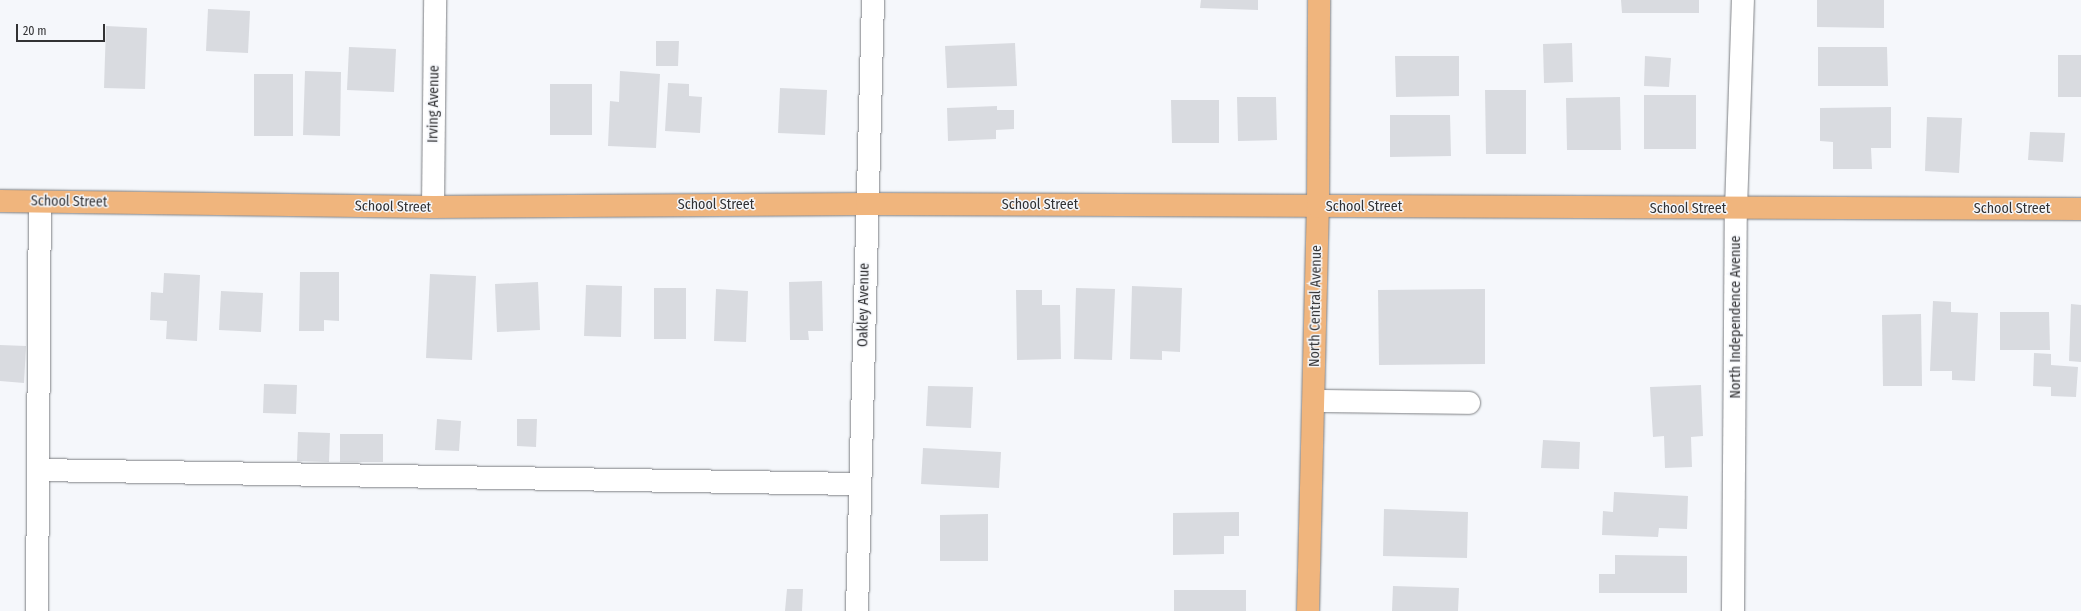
<!DOCTYPE html>
<style>
body{margin:0}
#map{position:relative;width:2081px;height:611px;overflow:hidden;background:#f5f7fb;font-family:"Fira Sans Condensed",sans-serif}
div>[style]{position:absolute}
[style*='--x']{left:calc(var(--x)*1px);top:calc(var(--y)*1px);width:calc(var(--w)*1px);rotate:calc(var(--a)*1deg)}
.building>*{inset:0;background:#d9dbe0}
.roads{filter:drop-shadow(0 0 1px #7e8084) drop-shadow(0 0 1px #7e8084)}
.minor>*{height:22px;margin:-11px;padding:0 11px;transform-origin:11px;border-radius:11px;background:#fff}
.major>*{height:22px;margin:-11px;padding:0 11px;transform-origin:11px;border-radius:11px;background:#f0b57d}
span{translate:-50% -50%;white-space:nowrap;text-align:center;line-height:1.15;-webkit-text-stroke:3px #f5f7fb;paint-order:stroke}
.street-label{font-size:14px;color:#323234}
.scale{position:absolute;left:16px;top:24px;width:89px;height:18px;box-sizing:border-box;border:2px solid #323234;border-top:0;padding-left:5px;font-size:12px;line-height:14px;white-space:nowrap;color:#323234;-webkit-text-stroke:3px #f5f7fb;paint-order:stroke}
</style>
<div id="map">
<div class="building">
<i style="clip-path:polygon(1201px 0,1258px 0,1258px 10px,1200px 8px)"></i>
<i style="clip-path:polygon(1621px 0,1699px 0,1699px 13px,1622px 13px)"></i>
<i style="clip-path:polygon(1817px 0,1884px 0,1884px 28px,1817px 27px)"></i>
<i style="clip-path:polygon(208px 9px,250px 11px,248px 53px,206px 51px)"></i>
<i style="clip-path:polygon(106px 26px,147px 28px,145px 89px,104px 88px)"></i>
<i style="clip-path:polygon(656px 41px,679px 41px,678px 66px,656px 66px)"></i>
<i style="clip-path:polygon(1015px 43px,1017px 86px,947px 88px,945px 46px)"></i>
<i style="clip-path:polygon(1572px 43px,1573px 82px,1544px 83px,1543px 44px)"></i>
<i style="clip-path:polygon(349px 47px,396px 49px,394px 92px,347px 90px)"></i>
<i style="clip-path:polygon(1818px 47px,1887px 47px,1888px 86px,1818px 86px)"></i>
<i style="clip-path:polygon(2058px 55px,2081px 55px,2081px 97px,2058px 97px)"></i>
<i style="clip-path:polygon(1395px 56px,1459px 56px,1459px 96px,1396px 97px)"></i>
<i style="clip-path:polygon(1645px 56px,1671px 58px,1669px 87px,1644px 86px)"></i>
<i style="clip-path:polygon(305px 71px,341px 72px,340px 136px,303px 135px)"></i>
<i style="clip-path:polygon(620px 71px,660px 74px,656px 148px,608px 146px,610px 101px,619px 102px)"></i>
<i style="clip-path:polygon(254px 74px,293px 74px,293px 136px,254px 136px)"></i>
<i style="clip-path:polygon(668px 83px,689px 84px,689px 96px,702px 97px,700px 133px,665px 131px)"></i>
<i style="clip-path:polygon(550px 84px,592px 84px,592px 135px,550px 135px)"></i>
<i style="clip-path:polygon(780px 88px,827px 90px,825px 135px,778px 133px)"></i>
<i style="clip-path:polygon(1485px 90px,1526px 90px,1526px 154px,1486px 154px)"></i>
<i style="clip-path:polygon(1644px 95px,1696px 95px,1696px 149px,1644px 149px)"></i>
<i style="clip-path:polygon(1237px 97px,1276px 97px,1277px 140px,1238px 141px)"></i>
<i style="clip-path:polygon(1620px 97px,1621px 150px,1567px 150px,1566px 98px)"></i>
<i style="clip-path:polygon(1171px 100px,1219px 100px,1219px 143px,1172px 143px)"></i>
<i style="clip-path:polygon(997px 106px,997px 110px,1014px 110px,1014px 129px,996px 130px,996px 139px,948px 141px,947px 108px)"></i>
<i style="clip-path:polygon(1891px 107px,1891px 148px,1871px 148px,1872px 169px,1833px 169px,1833px 142px,1820px 141px,1820px 108px)"></i>
<i style="clip-path:polygon(1390px 115px,1450px 115px,1451px 156px,1390px 157px)"></i>
<i style="clip-path:polygon(1927px 117px,1962px 118px,1959px 173px,1925px 171px)"></i>
<i style="clip-path:polygon(2030px 132px,2065px 133px,2063px 162px,2028px 160px)"></i>
<i style="clip-path:polygon(300px 272px,339px 272px,339px 321px,324px 320px,324px 331px,299px 331px)"></i>
<i style="clip-path:polygon(164px 273px,200px 275px,197px 341px,166px 339px,167px 321px,150px 320px,151px 292px,163px 293px)"></i>
<i style="clip-path:polygon(430px 274px,476px 276px,472px 360px,426px 358px)"></i>
<i style="clip-path:polygon(822px 281px,823px 331px,808px 331px,809px 340px,790px 340px,789px 282px)"></i>
<i style="clip-path:polygon(538px 282px,540px 330px,497px 332px,495px 284px)"></i>
<i style="clip-path:polygon(586px 285px,622px 286px,621px 337px,584px 336px)"></i>
<i style="clip-path:polygon(1132px 286px,1182px 288px,1180px 352px,1162px 351px,1162px 360px,1130px 359px)"></i>
<i style="clip-path:polygon(654px 288px,686px 288px,686px 339px,654px 339px)"></i>
<i style="clip-path:polygon(1076px 288px,1115px 289px,1112px 360px,1074px 359px)"></i>
<i style="clip-path:polygon(716px 289px,748px 291px,746px 342px,714px 341px)"></i>
<i style="clip-path:polygon(1485px 289px,1485px 364px,1379px 365px,1378px 290px)"></i>
<i style="clip-path:polygon(1016px 290px,1042px 290px,1042px 305px,1060px 305px,1061px 359px,1017px 360px)"></i>
<i style="clip-path:polygon(221px 291px,263px 293px,261px 332px,219px 330px)"></i>
<i style="clip-path:polygon(1933px 301px,1951px 302px,1951px 312px,1978px 313px,1975px 381px,1952px 380px,1952px 371px,1930px 371px)"></i>
<i style="clip-path:polygon(2071px 304px,2081px 305px,2081px 362px,2069px 361px)"></i>
<i style="clip-path:polygon(2000px 312px,2049px 312px,2050px 350px,2000px 350px)"></i>
<i style="clip-path:polygon(1921px 314px,1922px 386px,1883px 386px,1882px 315px)"></i>
<i style="clip-path:polygon(0 345px,26px 346px,24px 383px,0 381px)"></i>
<i style="clip-path:polygon(2034px 353px,2051px 354px,2051px 365px,2078px 367px,2076px 397px,2051px 396px,2051px 387px,2033px 386px)"></i>
<i style="clip-path:polygon(264px 384px,297px 385px,296px 414px,263px 413px)"></i>
<i style="clip-path:polygon(1701px 385px,1703px 436px,1691px 437px,1692px 467px,1665px 468px,1664px 436px,1653px 437px,1650px 387px)"></i>
<i style="clip-path:polygon(928px 386px,973px 387px,971px 428px,926px 426px)"></i>
<i style="clip-path:polygon(437px 419px,461px 421px,459px 451px,435px 450px)"></i>
<i style="clip-path:polygon(517px 419px,537px 419px,536px 447px,517px 446px)"></i>
<i style="clip-path:polygon(298px 432px,330px 433px,329px 462px,297px 461px)"></i>
<i style="clip-path:polygon(340px 434px,383px 434px,383px 462px,340px 462px)"></i>
<i style="clip-path:polygon(1543px 440px,1580px 442px,1579px 469px,1541px 468px)"></i>
<i style="clip-path:polygon(923px 448px,1001px 452px,999px 488px,921px 484px)"></i>
<i style="clip-path:polygon(1614px 492px,1688px 496px,1687px 529px,1659px 528px,1658px 537px,1602px 535px,1603px 511px,1613px 512px)"></i>
<i style="clip-path:polygon(1384px 509px,1468px 512px,1467px 558px,1383px 556px)"></i>
<i style="clip-path:polygon(1239px 512px,1239px 536px,1224px 536px,1224px 554px,1173px 555px,1173px 513px)"></i>
<i style="clip-path:polygon(988px 514px,988px 561px,940px 561px,940px 515px)"></i>
<i style="clip-path:polygon(1615px 555px,1687px 556px,1687px 593px,1599px 593px,1599px 574px,1615px 574px)"></i>
<i style="clip-path:polygon(1393px 586px,1459px 588px,1458px 611px,1392px 611px)"></i>
<i style="clip-path:polygon(787px 589px,803px 589px,802px 611px,785px 611px)"></i>
<i style="clip-path:polygon(1174px 590px,1246px 590px,1246px 611px,1174px 611px)"></i>
</div>
<div class="roads">
<div class="minor">
<i style="--x:433;--y:207;--w:207;--a:-89.4"></i>
<i style="--x:1314;--y:401;--w:155;--a:0.7"></i>
<i style="--x:38;--y:470;--w:822;--a:0.98"></i>
<i style="--x:37;--y:611;--w:409;--a:-89.6"></i>
<i style="--x:857;--y:611;--w:611;--a:-88.5"></i>
<i style="--x:1733;--y:611;--w:402;--a:-89.6"></i>
<i style="--x:1736;--y:209;--w:209;--a:-88.1"></i>
</div>
<div class="major">
<i style="--x:0;--y:201;--w:433;--a:0.8"></i>
<i style="--x:433;--y:207;--w:434;--a:-0.4"></i>
<i style="--x:867;--y:204;--w:1214;--a:0.24"></i>
<i style="--x:1308;--y:611;--w:404;--a:-88.6"></i>
<i style="--x:1318;--y:207;--w:207;--a:-89.7"></i>
</div>
</div>
<div class="street-label">
<span style="left:434px;top:104px;rotate:-89deg">Irving Avenue</span>
<span style="left:69px;top:202px;rotate:1deg">School Street</span>
<span style="left:716px;top:205px">School Street</span>
<span style="left:1040px;top:205px">School Street</span>
<span style="left:393px;top:207px;rotate:1deg">School Street</span>
<span style="left:1364px;top:207px">School Street</span>
<span style="left:1688px;top:209px">School Street</span>
<span style="left:2012px;top:209px">School Street</span>
<span style="left:864px;top:305px;rotate:-89deg">Oakley Avenue</span>
<span style="left:1316px;top:306px;rotate:-89deg">North Central Avenue</span>
<span style="left:1736px;top:317px;rotate:-90deg">North Independence Avenue</span>
</div>
<div class="scale">20 m</div>
</div>
